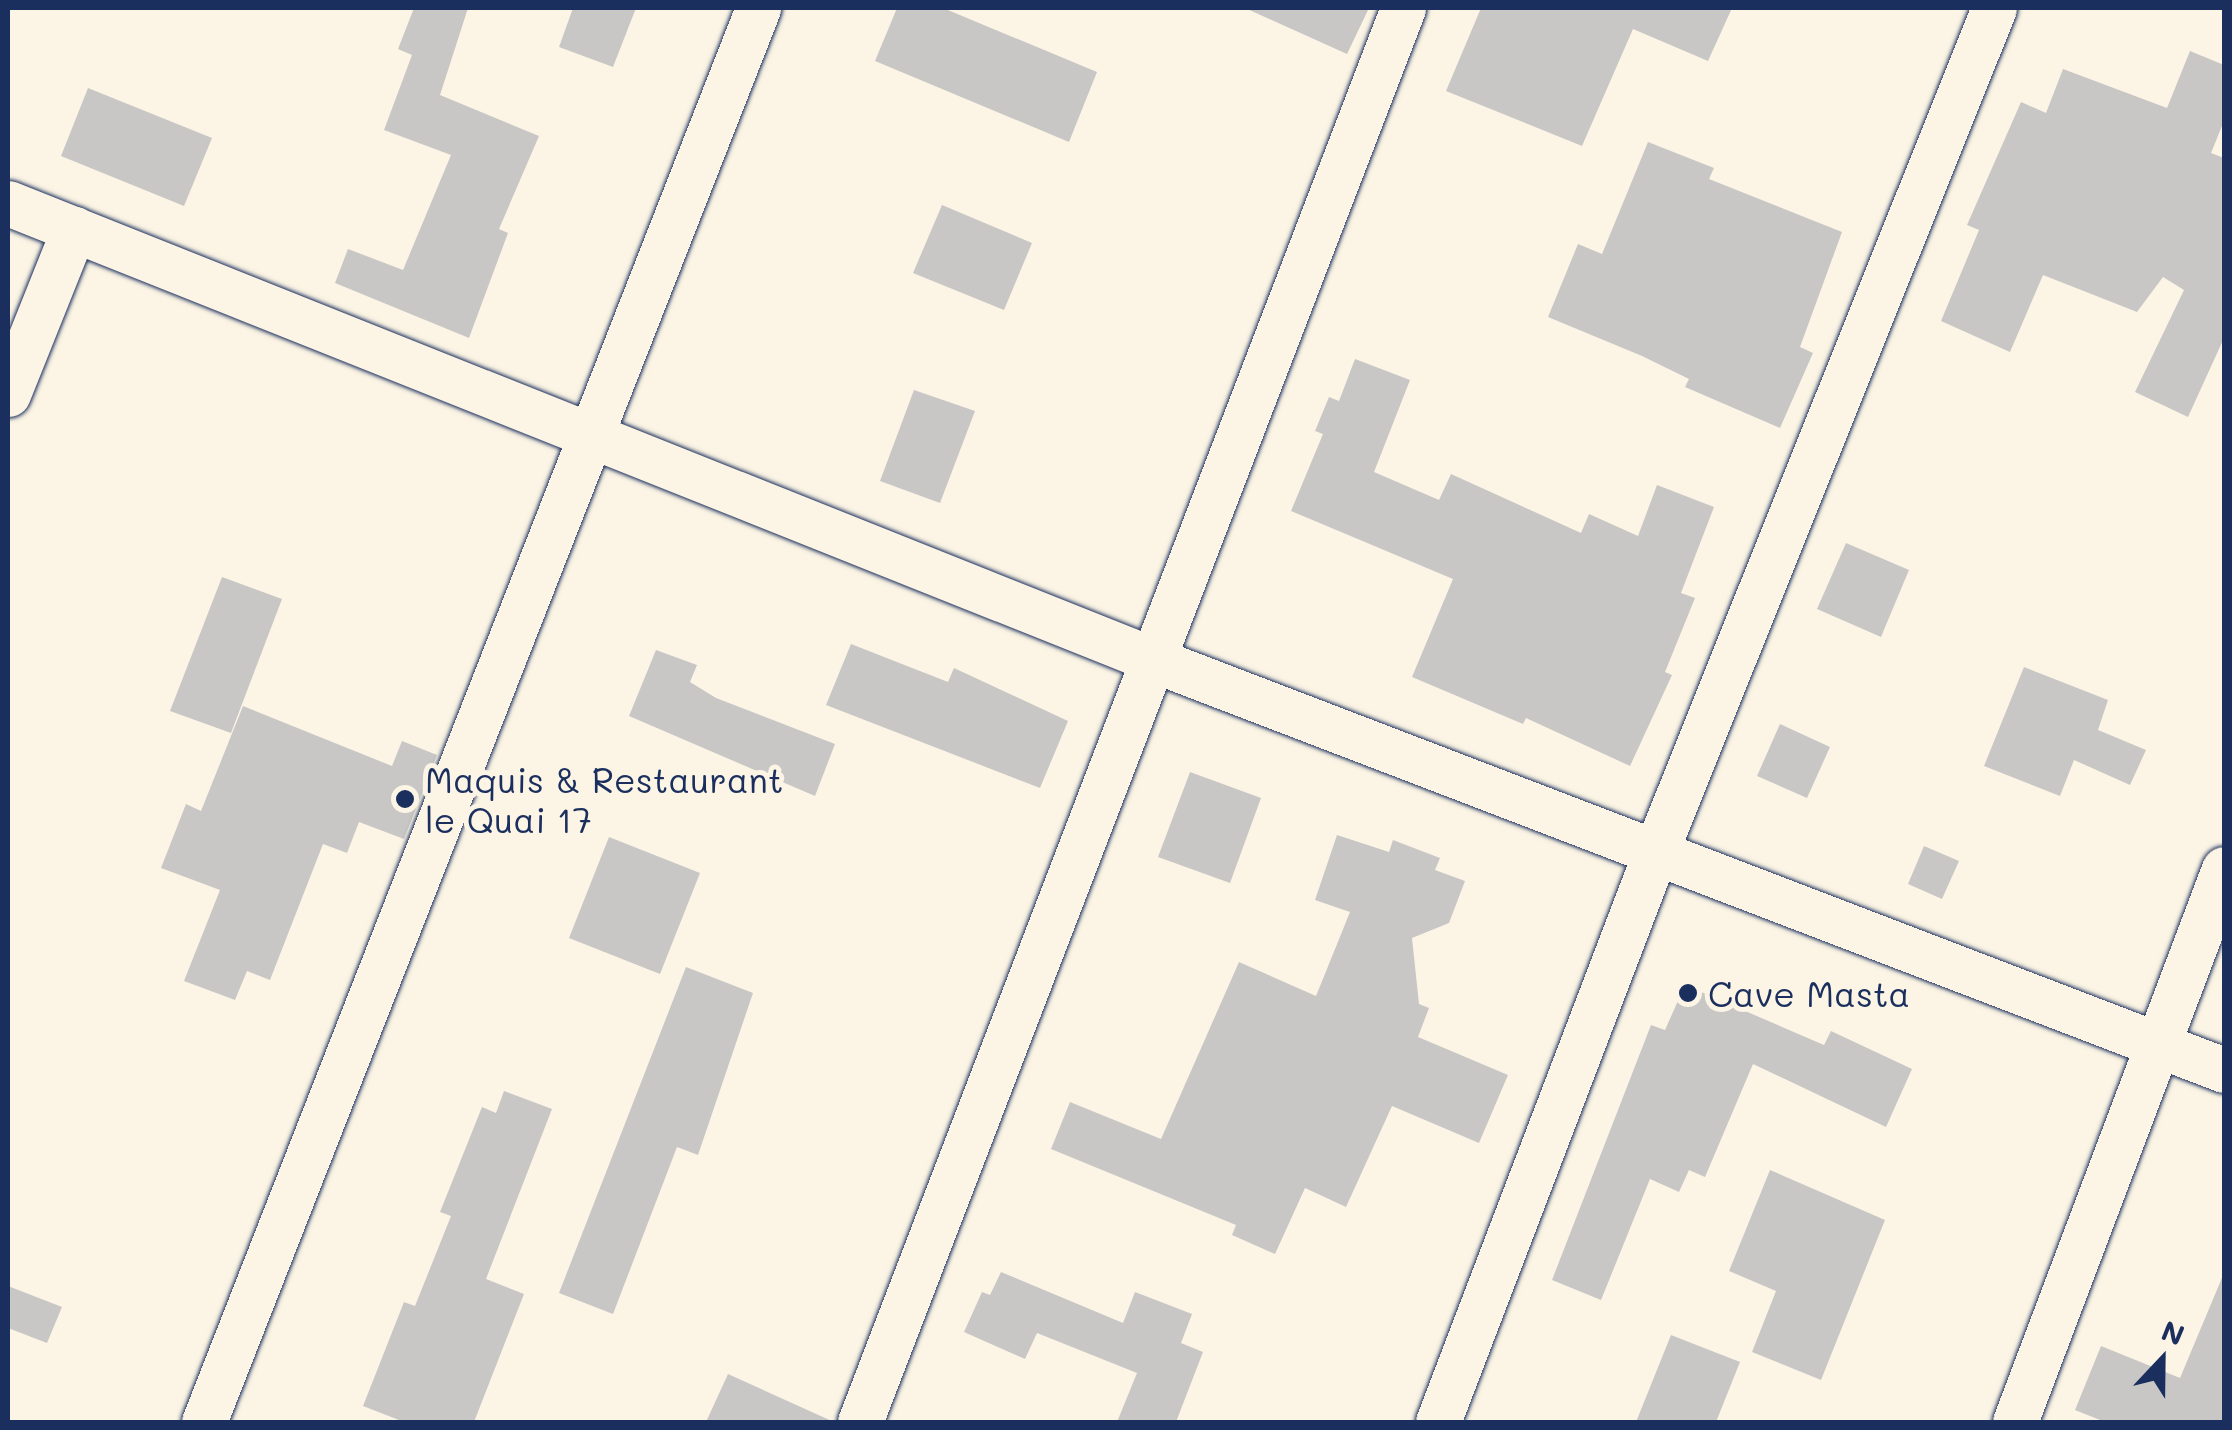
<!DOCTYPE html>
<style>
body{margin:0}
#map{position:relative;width:2232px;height:1430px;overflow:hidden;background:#fcf5e5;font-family:Mali,sans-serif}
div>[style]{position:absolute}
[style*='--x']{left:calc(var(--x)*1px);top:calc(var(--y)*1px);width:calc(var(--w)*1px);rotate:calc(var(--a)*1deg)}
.building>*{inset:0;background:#c8c7c6}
.roads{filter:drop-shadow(0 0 2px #1b2f5e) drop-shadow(0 0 2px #1b2f5e)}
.minor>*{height:45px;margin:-22.5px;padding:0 22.5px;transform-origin:22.5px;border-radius:22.5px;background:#fcf5e5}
.dots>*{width:28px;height:28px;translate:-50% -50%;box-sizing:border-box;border:5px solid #fcf5e5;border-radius:50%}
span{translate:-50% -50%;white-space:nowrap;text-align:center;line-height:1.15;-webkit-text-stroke:10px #fcf5e5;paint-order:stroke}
.poi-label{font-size:35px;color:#1b2f5e}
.left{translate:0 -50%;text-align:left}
.frame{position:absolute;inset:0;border:10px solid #1b2f5e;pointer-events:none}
.north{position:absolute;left:2112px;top:1310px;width:100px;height:100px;-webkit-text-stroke:8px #fcf5e5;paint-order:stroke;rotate:22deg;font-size:28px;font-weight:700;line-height:40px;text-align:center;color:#1b2f5e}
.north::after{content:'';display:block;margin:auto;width:35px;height:45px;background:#1b2f5e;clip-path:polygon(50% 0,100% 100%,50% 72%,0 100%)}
</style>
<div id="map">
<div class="building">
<i style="clip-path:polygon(414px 8px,468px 8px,440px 95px,539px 136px,499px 229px,508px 233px,469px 338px,335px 283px,348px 249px,403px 270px,451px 155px,384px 130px,412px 55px,398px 49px)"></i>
<i style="clip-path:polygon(573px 8px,636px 8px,613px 67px,559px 47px)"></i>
<i style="clip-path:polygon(897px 8px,943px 8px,1097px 72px,1069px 142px,875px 61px)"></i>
<i style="clip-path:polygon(1245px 8px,1369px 8px,1347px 54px)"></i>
<i style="clip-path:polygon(1481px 8px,1732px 8px,1708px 61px,1633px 29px,1582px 146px,1446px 91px)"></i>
<i style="clip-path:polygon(2190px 51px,2224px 65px,2224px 121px,2211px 153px,2224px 158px,2224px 338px,2188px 417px,2135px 392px,2184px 290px,2163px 277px,2137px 312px,2043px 275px,2010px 352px,1941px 321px,1979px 230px,1967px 225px,2021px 102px,2046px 113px,2063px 69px,2167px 108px)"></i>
<i style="clip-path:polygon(88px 88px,212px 138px,184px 206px,61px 156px)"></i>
<i style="clip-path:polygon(1648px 142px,1714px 168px,1709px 179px,1842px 232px,1800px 347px,1813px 353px,1780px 428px,1685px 387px,1689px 379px,1642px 356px,1548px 317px,1578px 244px,1602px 254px)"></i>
<i style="clip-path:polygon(942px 205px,1032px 243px,1004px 310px,913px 273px)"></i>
<i style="clip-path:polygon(1355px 359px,1410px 380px,1374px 472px,1439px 500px,1451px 474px,1581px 533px,1589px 514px,1638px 536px,1657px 485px,1714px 507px,1681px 593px,1695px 598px,1665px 672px,1672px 675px,1630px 766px,1526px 718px,1523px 724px,1412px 677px,1453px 579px,1291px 511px,1323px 434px,1315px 431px,1329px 397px,1339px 401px)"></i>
<i style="clip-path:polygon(914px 390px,975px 411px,940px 503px,880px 481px)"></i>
<i style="clip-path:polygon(1846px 543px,1909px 570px,1881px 637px,1817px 609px)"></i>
<i style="clip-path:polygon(222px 577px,282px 599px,231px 733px,170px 711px)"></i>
<i style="clip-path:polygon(851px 644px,948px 682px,954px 668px,1068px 721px,1040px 788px,826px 705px)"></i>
<i style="clip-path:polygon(656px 650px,697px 665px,690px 682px,716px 698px,835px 744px,815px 796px,629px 716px)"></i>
<i style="clip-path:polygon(2024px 667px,2108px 700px,2098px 730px,2146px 750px,2130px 785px,2074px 760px,2060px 796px,1984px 766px)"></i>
<i style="clip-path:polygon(243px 706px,392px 766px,402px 741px,437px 755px,404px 839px,359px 822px,347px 853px,323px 844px,270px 980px,247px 971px,235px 1000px,184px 981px,220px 890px,161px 868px,186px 804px,201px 811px)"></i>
<i style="clip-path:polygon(1780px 724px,1830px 747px,1807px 798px,1757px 776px)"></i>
<i style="clip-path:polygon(1190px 772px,1261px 798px,1230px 883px,1158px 857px)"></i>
<i style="clip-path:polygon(1337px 835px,1389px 852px,1393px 840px,1440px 858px,1435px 870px,1465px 881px,1449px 923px,1412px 938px,1419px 1004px,1429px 1008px,1418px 1037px,1508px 1075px,1479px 1143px,1392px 1106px,1346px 1207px,1305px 1188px,1275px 1254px,1232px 1235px,1236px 1225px,1051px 1149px,1070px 1102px,1161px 1139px,1239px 962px,1316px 996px,1350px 912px,1315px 900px)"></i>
<i style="clip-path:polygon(609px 837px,700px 873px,660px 974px,569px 938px)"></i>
<i style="clip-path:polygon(1924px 846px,1959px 861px,1942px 899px,1908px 884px)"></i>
<i style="clip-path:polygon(686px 967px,753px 993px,698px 1155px,677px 1147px,613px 1314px,559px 1293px)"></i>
<i style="clip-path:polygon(1685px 985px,1824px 1045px,1831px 1031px,1912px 1069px,1886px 1127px,1753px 1064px,1705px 1177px,1689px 1170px,1679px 1192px,1650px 1179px,1601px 1300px,1552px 1280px,1651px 1025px,1665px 1030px)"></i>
<i style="clip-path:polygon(504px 1091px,552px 1109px,486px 1279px,524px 1294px,474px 1422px,404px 1422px,363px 1406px,404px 1302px,415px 1306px,451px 1216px,440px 1212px,482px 1107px,496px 1113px)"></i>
<i style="clip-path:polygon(1770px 1170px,1885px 1220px,1821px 1380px,1752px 1352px,1776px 1291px,1729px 1271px)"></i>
<i style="clip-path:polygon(1001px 1272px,1123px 1323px,1135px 1292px,1192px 1314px,1181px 1343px,1203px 1352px,1176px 1422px,1117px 1422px,1137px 1373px,1037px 1333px,1025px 1359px,964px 1332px,982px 1292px,990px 1295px)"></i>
<i style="clip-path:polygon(2224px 1273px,2224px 1422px,2105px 1422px,2075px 1410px,2101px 1346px,2180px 1378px)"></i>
<i style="clip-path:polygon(8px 1286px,62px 1307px,47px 1343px,8px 1328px)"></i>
<i style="clip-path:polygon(1671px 1335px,1740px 1362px,1716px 1422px,1636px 1422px)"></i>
<i style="clip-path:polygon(728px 1374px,834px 1422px,706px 1422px)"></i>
</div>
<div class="roads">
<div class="minor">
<i style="--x:8;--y:203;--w:1228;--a:21.74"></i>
<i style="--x:1149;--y:658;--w:1151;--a:20.97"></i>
<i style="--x:8;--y:394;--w:178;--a:-68.2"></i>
<i style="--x:204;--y:1422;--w:1519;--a:-68.6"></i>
<i style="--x:860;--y:1422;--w:1515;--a:-68.99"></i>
<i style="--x:1438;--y:1422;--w:611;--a:-69.1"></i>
<i style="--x:1656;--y:851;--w:908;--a:-68.15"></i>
<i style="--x:2015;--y:1422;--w:591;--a:-69.3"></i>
</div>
</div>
<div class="dots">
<i style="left:405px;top:799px;background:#1b2f5e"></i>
<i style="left:1688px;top:993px;background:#1b2f5e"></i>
</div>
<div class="poi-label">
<span class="left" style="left:425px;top:799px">Maquis &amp; Restaurant<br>le Quai 17</span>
<span class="left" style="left:1708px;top:993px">Cave Masta</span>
</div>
<div class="frame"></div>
<div class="north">N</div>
</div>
